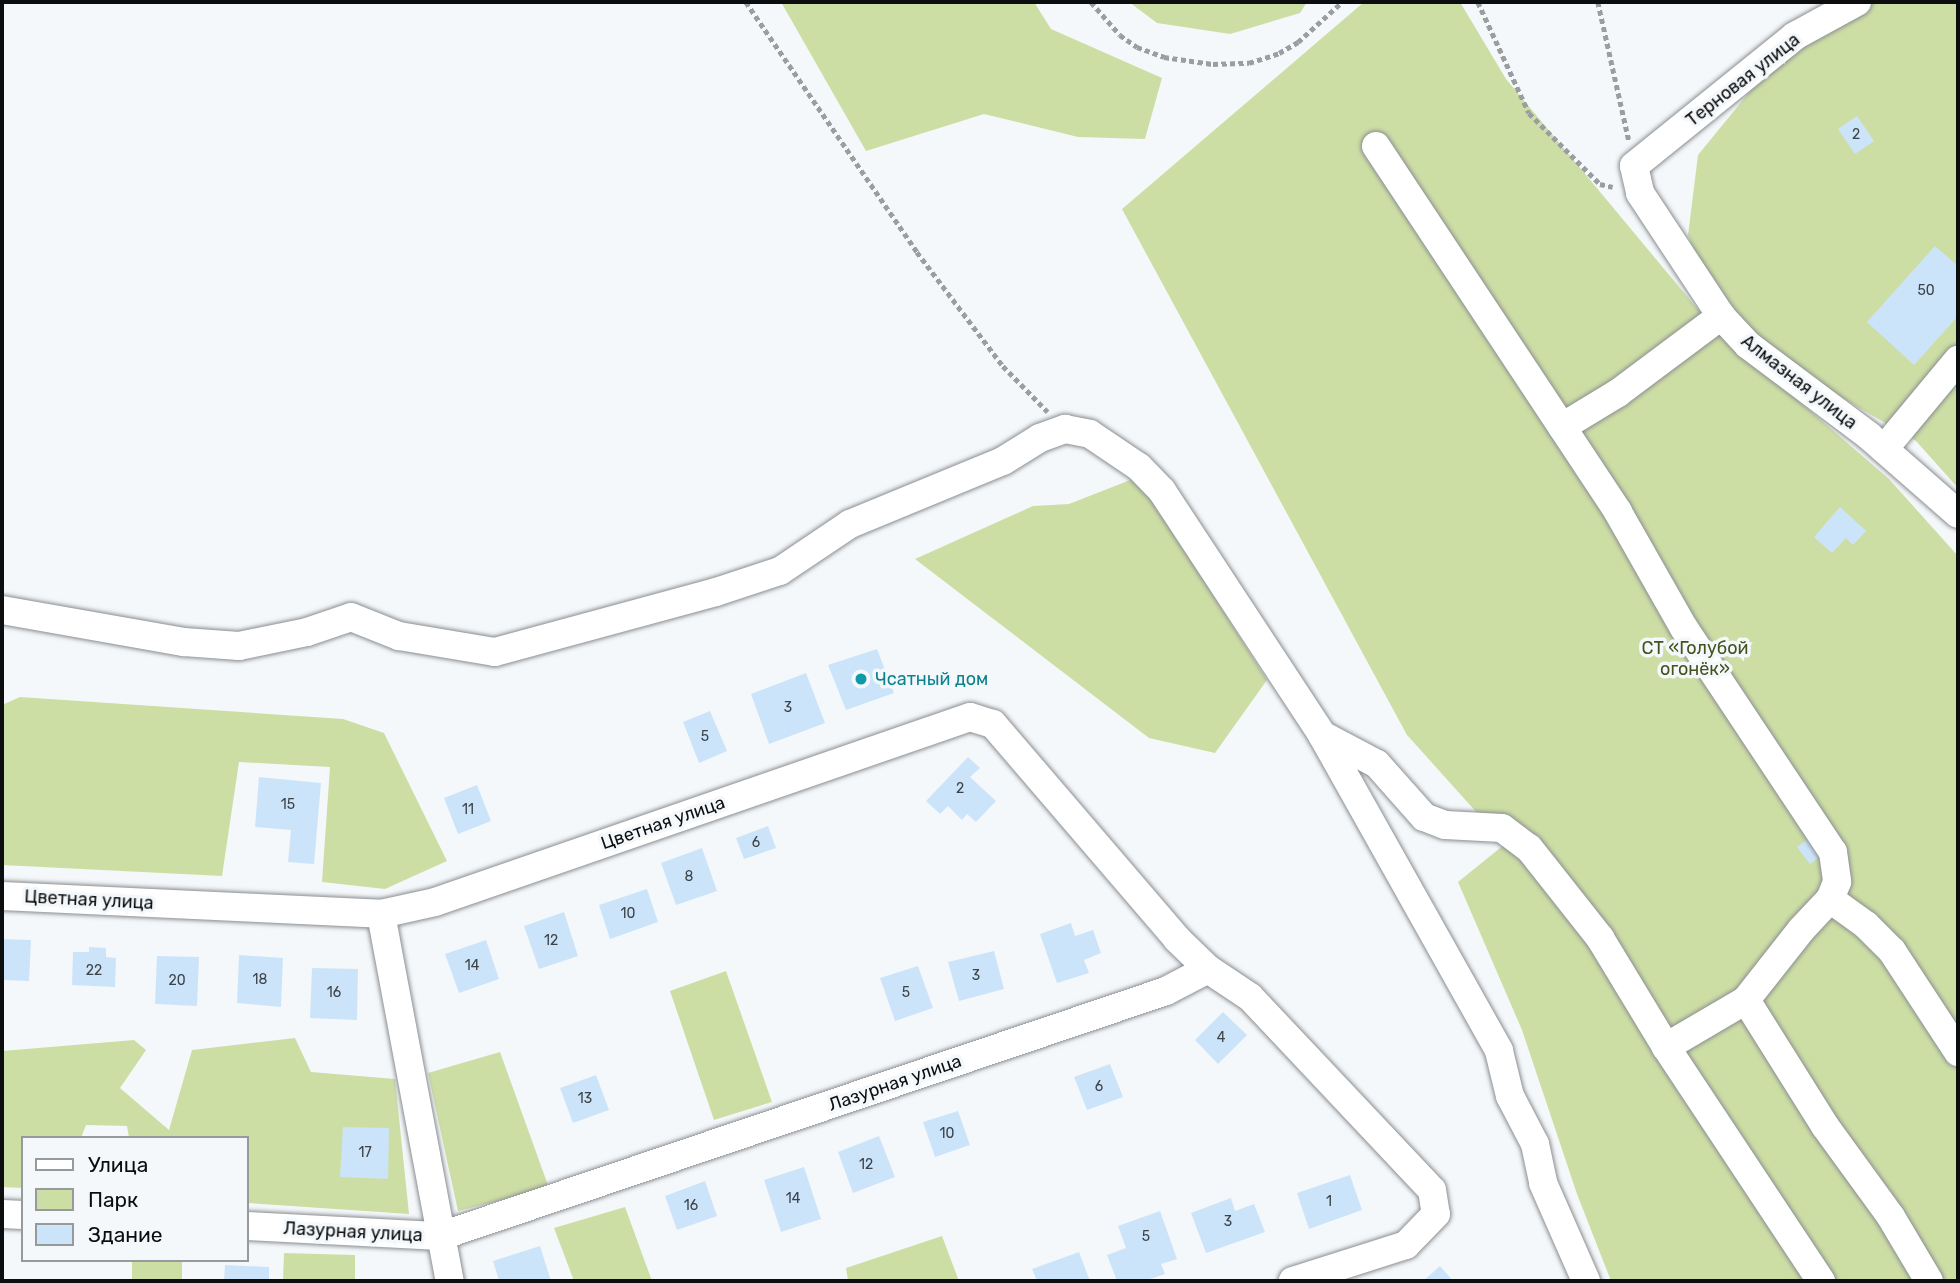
<!DOCTYPE html>
<meta charset="utf-8">
<style>
body{margin:0}
#map{position:relative;width:1960px;height:1283px;overflow:hidden;background:#f4f8fb;font-family:Rubik,sans-serif}
div>[style]{position:absolute}
[style*='--x']{left:calc(var(--x)*1px);top:calc(var(--y)*1px);width:calc(var(--w)*1px);rotate:calc(var(--a)*1deg)}
.green>*{inset:0;background:#cddea5}
.building>*{inset:0;background:#cce4fa}
.path>*{height:4.5px;margin-top:-2.25px;transform-origin:0;background:repeating-linear-gradient(90deg,#9b9ea0 0 5px,transparent 0 8.5px)}
.roads{filter:drop-shadow(0 0 2px #8b8e91) drop-shadow(0 0 2px #8b8e91)}
.minor>*{height:28px;margin:-14px;padding:0 14px;transform-origin:14px;border-radius:14px;background:#fff}
.dots>*{width:19px;height:19px;translate:-50% -50%;box-sizing:border-box;border:4px solid #f4f8fb;border-radius:50%}
span{translate:-50% -50%;white-space:nowrap;text-align:center;line-height:1.15;-webkit-text-stroke:7px #f4f8fb;paint-order:stroke}
.number-label{font-size:14px;color:#3c4349}
.number-label span{-webkit-text-stroke-width:0}
.street-label{font-size:18px;color:#0c0d0e}
.park-label{font-size:18px;color:#44521c}
.culture-label{font-size:18px;color:#0d838f}
.left{translate:0 -50%;text-align:left}
.frame{position:absolute;inset:0;border:4px solid #0c0d0e;pointer-events:none}
.legend{position:absolute;left:21px;top:1136px;width:228px;height:126px;box-sizing:border-box;background:#f4f8fb;border:2px solid #979a9c;margin:0;padding:9px 12px;list-style:none;font-size:21px;color:#0c0d0e}
.legend li{display:flex;align-items:center;gap:14px;height:35px}
.legend b{width:35px;border:2px solid #979a9c}
</style>
<div id="map">
<div class="green">
<i style="clip-path:polygon(781px 2px,1034px 2px,1051px 29px,1162px 78px,1145px 139px,1078px 137px,984px 114px,866px 151px)"></i>
<i style="clip-path:polygon(1129px 2px,1307px 2px,1300px 13px,1230px 34px,1157px 23px)"></i>
<i style="clip-path:polygon(1364px 2px,1460px 2px,1506px 79px,1710px 324px,1889px 479px,1958px 556px,1958px 1281px,1611px 1281px,1577px 1194px,1522px 1030px,1458px 882px,1505px 844px,1407px 735px,1122px 209px)"></i>
<i style="clip-path:polygon(1858px 2px,1958px 2px,1958px 488px,1916px 441px,1781px 362px,1707px 283px,1688px 235px,1698px 155px,1795px 36px)"></i>
<i style="clip-path:polygon(1138px 477px,1267px 680px,1215px 753px,1149px 738px,915px 559px,1033px 506px,1069px 504px)"></i>
<i style="clip-path:polygon(20px 697px,343px 719px,384px 733px,447px 861px,385px 889px,322px 882px,330px 767px,239px 762px,222px 876px,2px 865px,2px 705px)"></i>
<i style="clip-path:polygon(726px 971px,772px 1102px,714px 1120px,670px 991px)"></i>
<i style="clip-path:polygon(295px 1038px,311px 1072px,395px 1079px,409px 1214px,247px 1203px,247px 1138px,129px 1138px,127px 1126px,86px 1125px,81px 1138px,23px 1138px,23px 1188px,2px 1187px,2px 1051px,134px 1040px,146px 1050px,120px 1088px,169px 1130px,192px 1050px)"></i>
<i style="clip-path:polygon(500px 1052px,549px 1188px,458px 1211px,428px 1073px)"></i>
<i style="clip-path:polygon(625px 1207px,652px 1281px,574px 1281px,554px 1228px)"></i>
<i style="clip-path:polygon(942px 1236px,959px 1281px,848px 1281px,846px 1268px)"></i>
<i style="clip-path:polygon(284px 1253px,355px 1255px,355px 1281px,283px 1281px)"></i>
<i style="clip-path:polygon(132px 1260px,182px 1260px,182px 1281px,132px 1281px)"></i>
</div>
<div class="building">
<i style="clip-path:polygon(1857px 116px,1874px 141px,1855px 154px,1838px 129px)"></i>
<i style="clip-path:polygon(1935px 246px,1958px 266px,1958px 316px,1914px 365px,1867px 322px)"></i>
<i style="clip-path:polygon(1840px 507px,1866px 531px,1853px 545px,1846px 538px,1832px 553px,1814px 537px)"></i>
<i style="clip-path:polygon(877px 649px,894px 693px,846px 710px,828px 665px)"></i>
<i style="clip-path:polygon(806px 673px,825px 723px,769px 744px,751px 694px)"></i>
<i style="clip-path:polygon(710px 711px,727px 751px,699px 763px,683px 722px)"></i>
<i style="clip-path:polygon(968px 757px,980px 768px,970px 777px,996px 801px,976px 822px,967px 814px,962px 820px,948px 806px,940px 814px,926px 801px)"></i>
<i style="clip-path:polygon(259px 777px,321px 783px,314px 864px,288px 862px,291px 830px,255px 827px)"></i>
<i style="clip-path:polygon(477px 785px,491px 821px,458px 834px,444px 798px)"></i>
<i style="clip-path:polygon(768px 826px,776px 848px,744px 859px,736px 838px)"></i>
<i style="clip-path:polygon(1815px 834px,1827px 851px,1810px 864px,1797px 847px)"></i>
<i style="clip-path:polygon(702px 848px,717px 891px,676px 905px,661px 863px)"></i>
<i style="clip-path:polygon(647px 889px,658px 922px,610px 939px,599px 905px)"></i>
<i style="clip-path:polygon(564px 912px,578px 956px,539px 969px,524px 926px)"></i>
<i style="clip-path:polygon(1071px 923px,1075px 936px,1093px 930px,1101px 953px,1084px 960px,1089px 973px,1057px 983px,1040px 934px)"></i>
<i style="clip-path:polygon(2px 939px,31px 940px,29px 981px,2px 980px)"></i>
<i style="clip-path:polygon(486px 940px,499px 979px,459px 993px,445px 954px)"></i>
<i style="clip-path:polygon(89px 947px,106px 948px,106px 957px,116px 958px,115px 987px,72px 985px,73px 952px,89px 952px)"></i>
<i style="clip-path:polygon(994px 951px,1004px 989px,959px 1001px,948px 962px)"></i>
<i style="clip-path:polygon(239px 955px,283px 958px,281px 1007px,237px 1003px)"></i>
<i style="clip-path:polygon(157px 956px,199px 957px,197px 1006px,155px 1004px)"></i>
<i style="clip-path:polygon(918px 966px,933px 1008px,895px 1021px,880px 978px)"></i>
<i style="clip-path:polygon(312px 968px,358px 969px,357px 1020px,310px 1018px)"></i>
<i style="clip-path:polygon(1223px 1012px,1247px 1035px,1218px 1064px,1195px 1040px)"></i>
<i style="clip-path:polygon(1110px 1064px,1123px 1097px,1087px 1110px,1074px 1077px)"></i>
<i style="clip-path:polygon(596px 1075px,609px 1110px,573px 1123px,560px 1088px)"></i>
<i style="clip-path:polygon(958px 1111px,970px 1145px,935px 1157px,923px 1122px)"></i>
<i style="clip-path:polygon(343px 1127px,389px 1128px,388px 1179px,340px 1177px)"></i>
<i style="clip-path:polygon(879px 1136px,895px 1177px,853px 1193px,838px 1152px)"></i>
<i style="clip-path:polygon(804px 1167px,821px 1219px,781px 1232px,764px 1180px)"></i>
<i style="clip-path:polygon(1350px 1175px,1362px 1210px,1309px 1229px,1297px 1193px)"></i>
<i style="clip-path:polygon(705px 1181px,717px 1216px,677px 1230px,665px 1196px)"></i>
<i style="clip-path:polygon(1231px 1198px,1235px 1211px,1254px 1204px,1265px 1232px,1206px 1253px,1191px 1213px)"></i>
<i style="clip-path:polygon(1160px 1211px,1177px 1259px,1161px 1264px,1165px 1274px,1144px 1281px,1117px 1281px,1107px 1255px,1126px 1248px,1118px 1226px)"></i>
<i style="clip-path:polygon(540px 1246px,551px 1281px,499px 1281px,493px 1261px)"></i>
<i style="clip-path:polygon(1079px 1252px,1090px 1281px,1037px 1281px,1032px 1269px)"></i>
<i style="clip-path:polygon(225px 1265px,269px 1267px,269px 1281px,224px 1281px)"></i>
<i style="clip-path:polygon(1440px 1266px,1453px 1281px,1423px 1281px)"></i>
</div>
<div class="path">
<i style="--x:746;--y:2;--w:303;--a:55.6"></i>
<i style="--x:917;--y:252;--w:143;--a:53"></i>
<i style="--x:1003;--y:366;--w:64;--a:45.6"></i>
<i style="--x:1091;--y:2;--w:44;--a:48.7"></i>
<i style="--x:1120;--y:35;--w:21;--a:35"></i>
<i style="--x:1137;--y:47;--w:29;--a:20"></i>
<i style="--x:1164;--y:57;--w:49;--a:8.1"></i>
<i style="--x:1213;--y:64;--w:36;--a:-2"></i>
<i style="--x:1249;--y:63;--w:32;--a:-18"></i>
<i style="--x:1279;--y:53;--w:22;--a:-30"></i>
<i style="--x:1298;--y:42;--w:59;--a:-42.3"></i>
<i style="--x:1478;--y:2;--w:122;--a:65.3"></i>
<i style="--x:1529;--y:113;--w:100;--a:45"></i>
<i style="--x:1600;--y:184;--w:13;--a:13"></i>
<i style="--x:1598;--y:2;--w:142;--a:77.4"></i>
</div>
<div class="roads">
<div class="minor">
<i style="--x:1857;--y:2;--w:71;--a:151.3"></i>
<i style="--x:1795;--y:36;--w:207;--a:141.1"></i>
<i style="--x:1634;--y:166;--w:28;--a:77"></i>
<i style="--x:1640;--y:193;--w:147;--a:56.6"></i>
<i style="--x:1721;--y:316;--w:40;--a:47"></i>
<i style="--x:1748;--y:345;--w:151;--a:36.9"></i>
<i style="--x:1869;--y:436;--w:118;--a:41.2"></i>
<i style="--x:1376;--y:146;--w:439;--a:56.5"></i>
<i style="--x:1618;--y:512;--w:133;--a:60.4"></i>
<i style="--x:1684;--y:628;--w:269;--a:56.4"></i>
<i style="--x:1833;--y:852;--w:30;--a:82"></i>
<i style="--x:1837;--y:882;--w:18;--a:112"></i>
<i style="--x:1830;--y:899;--w:42;--a:133.1"></i>
<i style="--x:1801;--y:930;--w:89;--a:128.2"></i>
<i style="--x:1746;--y:1000;--w:93;--a:149.6"></i>
<i style="--x:1562;--y:427;--w:66;--a:-31.3"></i>
<i style="--x:1618;--y:393;--w:129;--a:-36.8"></i>
<i style="--x:1884;--y:449;--w:116;--a:-50.3"></i>
<i style="--x:2;--y:610;--w:185;--a:10"></i>
<i style="--x:184;--y:642;--w:55;--a:4.2"></i>
<i style="--x:239;--y:646;--w:69;--a:-11.6"></i>
<i style="--x:307;--y:632;--w:46;--a:-18.8"></i>
<i style="--x:351;--y:617;--w:52;--a:21.6"></i>
<i style="--x:399;--y:636;--w:97;--a:9.5"></i>
<i style="--x:495;--y:652;--w:229;--a:-15.2"></i>
<i style="--x:716;--y:592;--w:67;--a:-18.2"></i>
<i style="--x:780;--y:571;--w:84;--a:-33.9"></i>
<i style="--x:850;--y:524;--w:165;--a:-22.4"></i>
<i style="--x:1003;--y:461;--w:44;--a:-31.9"></i>
<i style="--x:1040;--y:438;--w:27;--a:-20"></i>
<i style="--x:1065;--y:429;--w:25;--a:11"></i>
<i style="--x:1090;--y:434;--w:59;--a:34"></i>
<i style="--x:1139;--y:467;--w:33;--a:46"></i>
<i style="--x:1162;--y:491;--w:292;--a:56.7"></i>
<i style="--x:1322;--y:735;--w:62;--a:27.8"></i>
<i style="--x:1377;--y:764;--w:71;--a:48.4"></i>
<i style="--x:1424;--y:817;--w:22;--a:21"></i>
<i style="--x:1445;--y:825;--w:57;--a:3"></i>
<i style="--x:1502;--y:828;--w:34;--a:37"></i>
<i style="--x:1529;--y:848;--w:115;--a:51.7"></i>
<i style="--x:1600;--y:938;--w:127;--a:58.8"></i>
<i style="--x:1666;--y:1047;--w:281;--a:56.5"></i>
<i style="--x:1322;--y:735;--w:362;--a:60.7"></i>
<i style="--x:1499;--y:1051;--w:46;--a:76.3"></i>
<i style="--x:1510;--y:1096;--w:54;--a:62.5"></i>
<i style="--x:1535;--y:1144;--w:40;--a:78"></i>
<i style="--x:1543;--y:1183;--w:107;--a:66.3"></i>
<i style="--x:2;--y:896;--w:379;--a:2.7"></i>
<i style="--x:381;--y:914;--w:55;--a:-12.5"></i>
<i style="--x:435;--y:902;--w:566;--a:-19.08"></i>
<i style="--x:970;--y:717;--w:24;--a:17"></i>
<i style="--x:993;--y:724;--w:283;--a:49.4"></i>
<i style="--x:1177;--y:939;--w:43;--a:44.1"></i>
<i style="--x:1830;--y:899;--w:44;--a:35.8"></i>
<i style="--x:1866;--y:925;--w:37;--a:45"></i>
<i style="--x:1892;--y:951;--w:121;--a:56.8"></i>
<i style="--x:381;--y:914;--w:373;--a:79.4"></i>
<i style="--x:1746;--y:1000;--w:149;--a:57.9"></i>
<i style="--x:1825;--y:1126;--w:112;--a:54"></i>
<i style="--x:1891;--y:1217;--w:74;--a:59.3"></i>
<i style="--x:2;--y:1214;--w:21;--a:3"></i>
<i style="--x:247;--y:1226;--w:194;--a:3"></i>
<i style="--x:441;--y:1236;--w:765;--a:-18.67"></i>
<i style="--x:1166;--y:991;--w:47;--a:-27.6"></i>
<i style="--x:1208;--y:969;--w:50;--a:33.7"></i>
<i style="--x:1250;--y:997;--w:265;--a:46.7"></i>
<i style="--x:1432;--y:1190;--w:24;--a:81"></i>
<i style="--x:1436;--y:1214;--w:43;--a:134.1"></i>
<i style="--x:1406;--y:1245;--w:119;--a:162.3"></i>
</div>
</div>
<div class="dots">
<i style="left:861px;top:679px;background:#0f9aa8"></i>
</div>
<div class="number-label">
<span style="left:1856px;top:135px">2</span>
<span style="left:1926px;top:291px">50</span>
<span style="left:788px;top:708px">3</span>
<span style="left:705px;top:737px">5</span>
<span style="left:960px;top:789px">2</span>
<span style="left:288px;top:805px">15</span>
<span style="left:468px;top:810px">11</span>
<span style="left:756px;top:843px">6</span>
<span style="left:689px;top:877px">8</span>
<span style="left:628px;top:914px">10</span>
<span style="left:551px;top:941px">12</span>
<span style="left:472px;top:966px">14</span>
<span style="left:94px;top:971px">22</span>
<span style="left:976px;top:976px">3</span>
<span style="left:260px;top:980px">18</span>
<span style="left:177px;top:981px">20</span>
<span style="left:334px;top:993px">16</span>
<span style="left:906px;top:993px">5</span>
<span style="left:1221px;top:1038px">4</span>
<span style="left:1099px;top:1087px">6</span>
<span style="left:585px;top:1099px">13</span>
<span style="left:947px;top:1134px">10</span>
<span style="left:365px;top:1153px">17</span>
<span style="left:866px;top:1165px">12</span>
<span style="left:793px;top:1199px">14</span>
<span style="left:1329px;top:1202px">1</span>
<span style="left:691px;top:1206px">16</span>
<span style="left:1228px;top:1222px">3</span>
<span style="left:1146px;top:1237px">5</span>
</div>
<div class="street-label">
<span style="left:1743px;top:80px;rotate:-38deg">Терновая улица</span>
<span style="left:1799px;top:382px;rotate:38deg">Алмазная улица</span>
<span style="left:663px;top:823px;rotate:-19deg">Цветная улица</span>
<span style="left:89px;top:900px;rotate:3deg">Цветная улица</span>
<span style="left:895px;top:1083px;rotate:-19deg">Лазурная улица</span>
<span style="left:353px;top:1232px;rotate:3deg">Лазурная улица</span>
</div>
<div class="park-label">
<span style="left:1695px;top:659px">СТ «Голубой<br>огонёк»</span>
</div>
<div class="culture-label">
<span class="left" style="left:875px;top:679px">Чсатный дом</span>
</div>
<div class="frame"></div>
<ul class="legend">
<li><b style="height:9px;background:#fff"></b>Улица</li>
<li><b style="height:19px;background:#cddea5"></b>Парк</li>
<li><b style="height:19px;background:#cce4fa"></b>Здание</li>
</ul>
</div>
